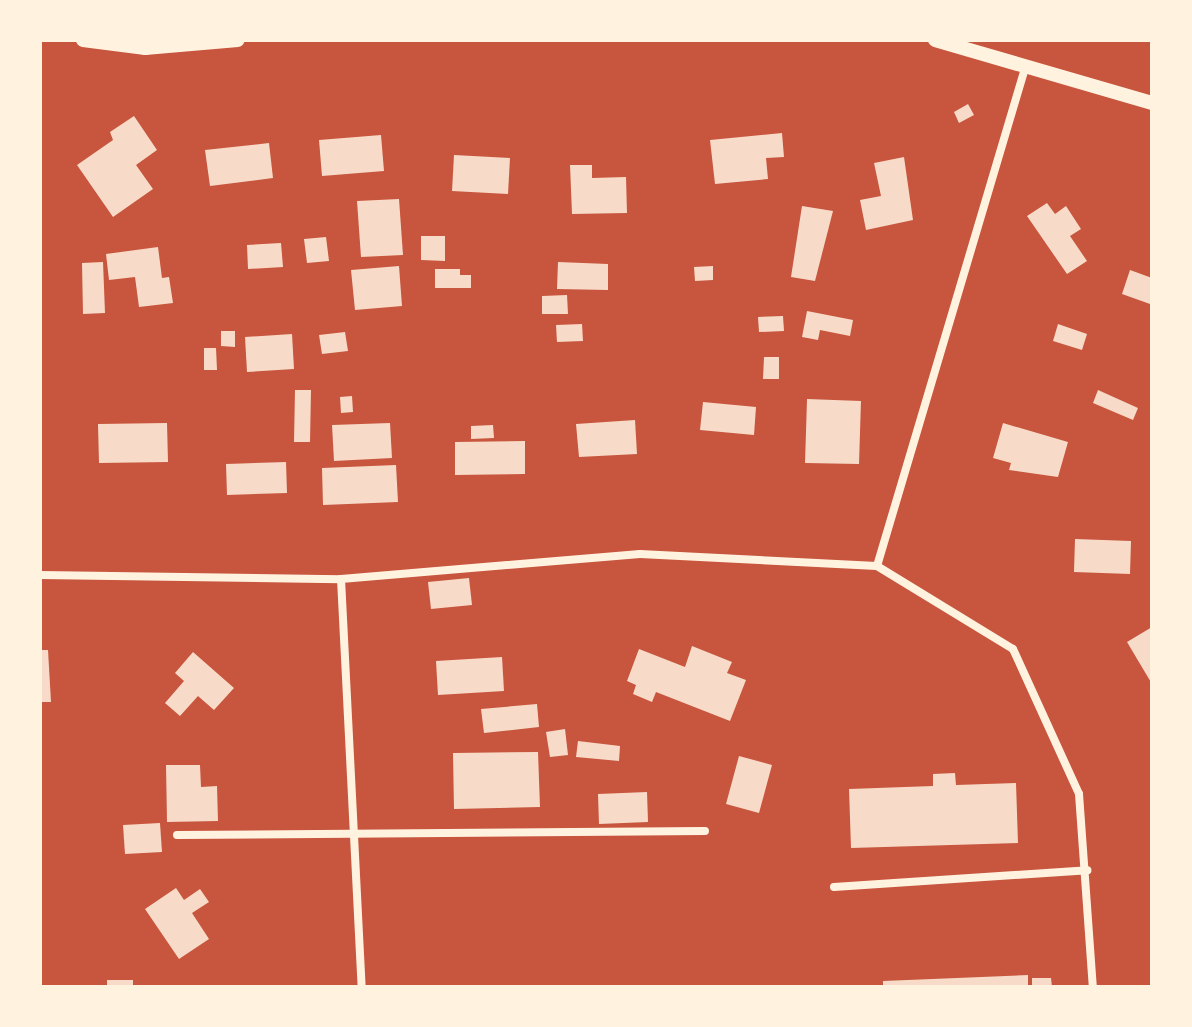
<!DOCTYPE html>
<style>
body{margin:0}
#map{position:relative;width:1192px;height:1027px;overflow:hidden;background:#c8553d;font-family:"Titillium Web",sans-serif}
div>[style]{position:absolute}
[style*='--x']{left:calc(var(--x)*1px);top:calc(var(--y)*1px);width:calc(var(--w)*1px);rotate:calc(var(--a)*1deg)}
.building>*{inset:0;background:#f7dbc8}
.minor>*{height:8px;margin:-4px;padding:0 4px;transform-origin:4px;border-radius:4px;background:#fff3e0}
.tertiary>*{height:14px;margin:-7px;padding:0 7px;transform-origin:7px;border-radius:7px;background:#fff3e0}
span{translate:-50% -50%;white-space:nowrap;text-align:center;line-height:1.15;-webkit-text-stroke:8px #fff3e0;paint-order:stroke}
.frame{position:absolute;inset:0;border:42px solid #fff3e0;pointer-events:none}
</style>
<div id="map">
<div class="building">
<i style="clip-path:polygon(968px 104px,974px 115px,959px 123px,954px 112px)"></i>
<i style="clip-path:polygon(134px 116px,157px 150px,136px 165px,153px 189px,113px 217px,77px 165px,113px 140px,110px 132px)"></i>
<i style="clip-path:polygon(782px 133px,784px 157px,766px 158px,768px 179px,715px 184px,710px 140px)"></i>
<i style="clip-path:polygon(381px 135px,384px 171px,322px 176px,319px 140px)"></i>
<i style="clip-path:polygon(269px 143px,273px 178px,210px 186px,205px 150px)"></i>
<i style="clip-path:polygon(454px 155px,510px 158px,508px 194px,452px 191px)"></i>
<i style="clip-path:polygon(904px 157px,913px 220px,866px 230px,860px 200px,881px 196px,874px 163px)"></i>
<i style="clip-path:polygon(570px 165px,592px 165px,592px 178px,626px 177px,627px 213px,572px 214px)"></i>
<i style="clip-path:polygon(399px 199px,403px 255px,361px 257px,357px 201px)"></i>
<i style="clip-path:polygon(1047px 203px,1055px 214px,1066px 206px,1081px 229px,1070px 236px,1087px 261px,1067px 274px,1027px 216px)"></i>
<i style="clip-path:polygon(802px 206px,833px 211px,815px 281px,791px 277px)"></i>
<i style="clip-path:polygon(421px 236px,445px 236px,445px 261px,421px 260px)"></i>
<i style="clip-path:polygon(326px 237px,329px 261px,307px 263px,304px 239px)"></i>
<i style="clip-path:polygon(281px 243px,283px 267px,248px 269px,247px 245px)"></i>
<i style="clip-path:polygon(158px 247px,162px 278px,169px 277px,173px 303px,139px 307px,135px 277px,109px 280px,106px 254px)"></i>
<i style="clip-path:polygon(103px 262px,105px 313px,83px 314px,82px 263px)"></i>
<i style="clip-path:polygon(558px 262px,608px 264px,608px 290px,557px 289px)"></i>
<i style="clip-path:polygon(399px 266px,402px 306px,355px 310px,351px 270px)"></i>
<i style="clip-path:polygon(713px 266px,713px 280px,695px 281px,694px 267px)"></i>
<i style="clip-path:polygon(435px 269px,460px 269px,460px 275px,471px 275px,471px 288px,435px 288px)"></i>
<i style="clip-path:polygon(1130px 270px,1152px 278px,1150px 304px,1122px 294px)"></i>
<i style="clip-path:polygon(567px 295px,568px 314px,542px 314px,542px 296px)"></i>
<i style="clip-path:polygon(807px 311px,853px 320px,850px 336px,820px 330px,818px 340px,802px 337px)"></i>
<i style="clip-path:polygon(783px 316px,784px 331px,759px 332px,758px 317px)"></i>
<i style="clip-path:polygon(582px 324px,583px 341px,557px 342px,556px 325px)"></i>
<i style="clip-path:polygon(1058px 324px,1087px 334px,1082px 350px,1053px 341px)"></i>
<i style="clip-path:polygon(221px 331px,235px 331px,235px 347px,221px 346px)"></i>
<i style="clip-path:polygon(345px 332px,348px 351px,322px 354px,319px 335px)"></i>
<i style="clip-path:polygon(292px 334px,294px 369px,247px 372px,245px 337px)"></i>
<i style="clip-path:polygon(204px 348px,216px 348px,217px 370px,204px 370px)"></i>
<i style="clip-path:polygon(764px 357px,779px 357px,779px 379px,763px 379px)"></i>
<i style="clip-path:polygon(295px 390px,311px 390px,310px 442px,294px 442px)"></i>
<i style="clip-path:polygon(1098px 390px,1138px 408px,1133px 420px,1093px 403px)"></i>
<i style="clip-path:polygon(352px 396px,353px 412px,341px 413px,340px 397px)"></i>
<i style="clip-path:polygon(807px 399px,861px 401px,859px 464px,805px 463px)"></i>
<i style="clip-path:polygon(703px 402px,756px 407px,754px 435px,700px 430px)"></i>
<i style="clip-path:polygon(635px 420px,637px 454px,579px 457px,576px 424px)"></i>
<i style="clip-path:polygon(167px 423px,168px 462px,99px 463px,98px 424px)"></i>
<i style="clip-path:polygon(390px 423px,392px 458px,334px 461px,332px 425px)"></i>
<i style="clip-path:polygon(1003px 423px,1068px 442px,1058px 477px,1009px 470px,1011px 463px,993px 458px)"></i>
<i style="clip-path:polygon(493px 425px,494px 438px,471px 439px,471px 426px)"></i>
<i style="clip-path:polygon(525px 441px,525px 474px,455px 475px,455px 442px)"></i>
<i style="clip-path:polygon(286px 462px,287px 493px,227px 495px,226px 464px)"></i>
<i style="clip-path:polygon(396px 465px,398px 502px,323px 505px,322px 468px)"></i>
<i style="clip-path:polygon(1075px 539px,1131px 541px,1130px 574px,1074px 572px)"></i>
<i style="clip-path:polygon(469px 578px,472px 605px,431px 609px,428px 582px)"></i>
<i style="clip-path:polygon(1152px 627px,1152px 684px,1127px 642px)"></i>
<i style="clip-path:polygon(692px 646px,732px 662px,727px 673px,746px 680px,730px 721px,656px 692px,652px 702px,633px 694px,636px 685px,627px 681px,639px 649px,685px 667px)"></i>
<i style="clip-path:polygon(40px 650px,48px 650px,51px 702px,40px 702px)"></i>
<i style="clip-path:polygon(193px 652px,234px 688px,214px 710px,198px 696px,180px 716px,165px 703px,184px 681px,175px 673px)"></i>
<i style="clip-path:polygon(502px 657px,504px 691px,438px 695px,436px 661px)"></i>
<i style="clip-path:polygon(537px 704px,539px 727px,484px 733px,481px 709px)"></i>
<i style="clip-path:polygon(565px 729px,568px 755px,550px 757px,546px 732px)"></i>
<i style="clip-path:polygon(578px 741px,620px 746px,619px 761px,576px 757px)"></i>
<i style="clip-path:polygon(538px 752px,540px 807px,454px 809px,453px 753px)"></i>
<i style="clip-path:polygon(739px 756px,772px 765px,759px 813px,726px 804px)"></i>
<i style="clip-path:polygon(166px 765px,200px 765px,201px 787px,217px 786px,218px 821px,167px 822px)"></i>
<i style="clip-path:polygon(955px 773px,956px 785px,1016px 783px,1018px 843px,851px 848px,849px 789px,933px 786px,933px 774px)"></i>
<i style="clip-path:polygon(647px 792px,648px 822px,599px 824px,598px 794px)"></i>
<i style="clip-path:polygon(160px 823px,162px 852px,125px 854px,123px 825px)"></i>
<i style="clip-path:polygon(176px 888px,184px 900px,200px 889px,209px 902px,192px 913px,209px 939px,179px 959px,145px 909px)"></i>
<i style="clip-path:polygon(1028px 975px,1028px 987px,883px 987px,883px 981px)"></i>
<i style="clip-path:polygon(1032px 978px,1051px 978px,1052px 987px,1032px 987px)"></i>
<i style="clip-path:polygon(107px 980px,133px 980px,133px 987px,107px 987px)"></i>
</div>
<div class="minor">
<i style="--x:877;--y:566;--w:523;--a:-73.44"></i>
<i style="--x:40;--y:575;--w:301;--a:0.8"></i>
<i style="--x:341;--y:579;--w:300;--a:-4.8"></i>
<i style="--x:640;--y:554;--w:237;--a:2.9"></i>
<i style="--x:877;--y:566;--w:159;--a:31.4"></i>
<i style="--x:1013;--y:649;--w:159;--a:65.5"></i>
<i style="--x:1079;--y:794;--w:194;--a:85.9"></i>
<i style="--x:341;--y:579;--w:409;--a:87.1"></i>
<i style="--x:177;--y:835;--w:528;--a:-0.43"></i>
<i style="--x:834;--y:887;--w:254;--a:-3.8"></i>
</div>
<div class="tertiary">
<i style="--x:83;--y:40;--w:63;--a:7.4"></i>
<i style="--x:145;--y:48;--w:93;--a:-4.9"></i>
<i style="--x:935;--y:40;--w:226;--a:16.2"></i>
</div>
<div class="frame"></div>
</div>
